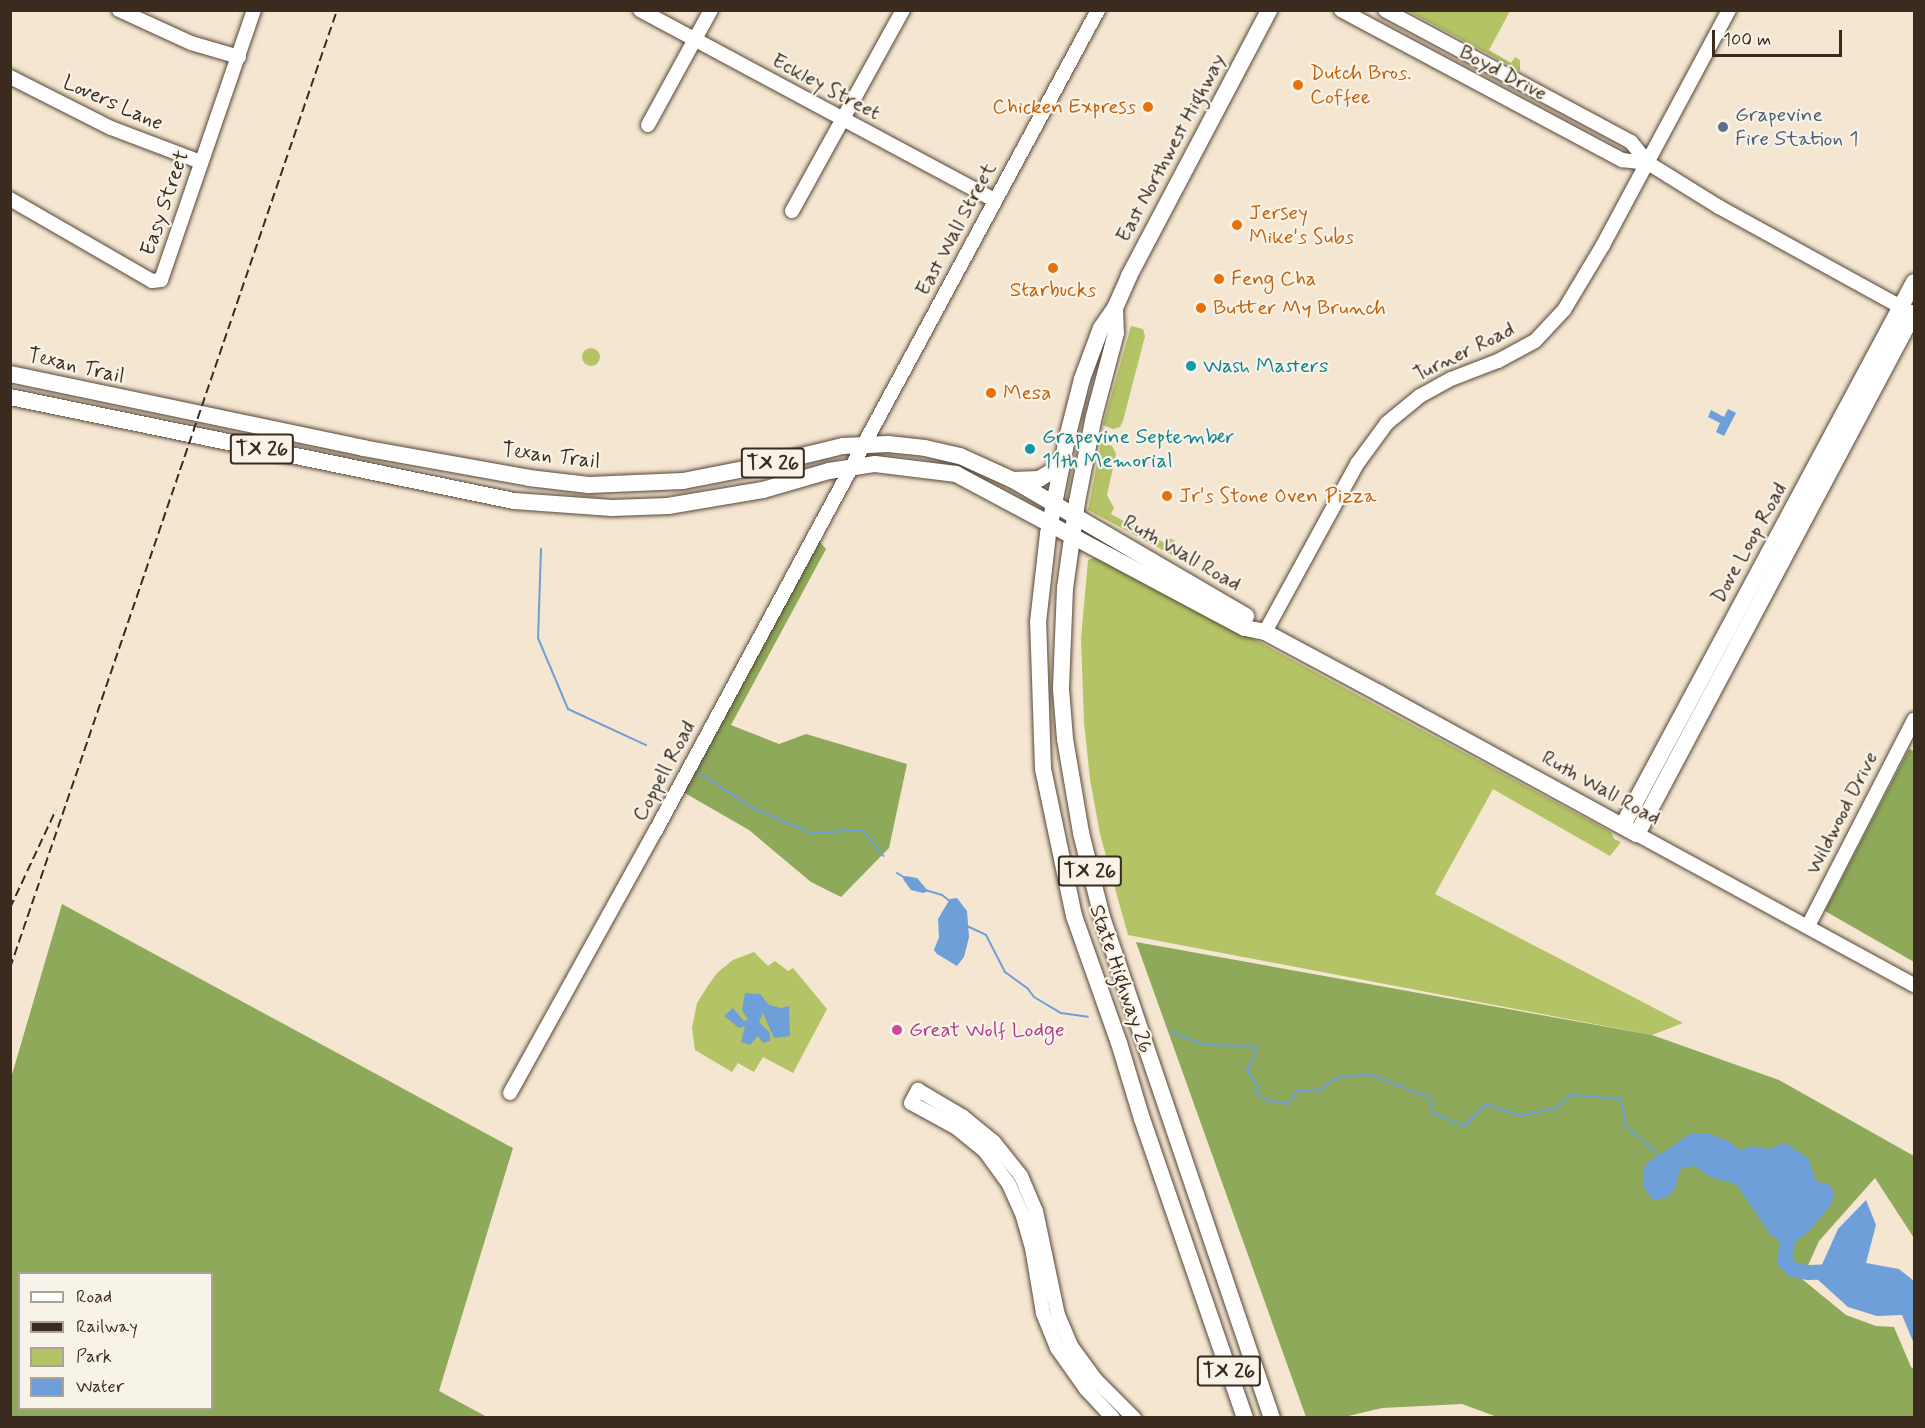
<!DOCTYPE html>
<style>
body{margin:0}
#map{position:relative;width:1925px;height:1428px;overflow:hidden;background:#f4e6d0;font-family:Mynerve,sans-serif}
div>[style]{position:absolute}
[style*='--x']{left:calc(var(--x)*1px);top:calc(var(--y)*1px);width:calc(var(--w)*1px);rotate:calc(var(--a)*1deg)}
.green>*{inset:0;background:#b4c365}
.round{border-radius:50%}
.forest>*{inset:0;background:#8fa95a}
.water>*{inset:0;background:#6e9fd8}
.stream>*{height:2px;margin:-1px;padding:0 1px;transform-origin:1px;border-radius:1px;background:#6e9fd8}
.river>*{height:15px;margin:-7.5px;padding:0 7.5px;transform-origin:7.5px;border-radius:7.5px;background:#6e9fd8}
.roads{filter:drop-shadow(0 0 2px #574639) drop-shadow(0 0 2px #574639)}
.minor>*{height:14px;margin:-7px;padding:0 7px;transform-origin:7px;border-radius:7px;background:#fff}
.major>*{height:16px;margin:-8px;padding:0 8px;transform-origin:8px;border-radius:8px;background:#fff}
.rail>*{height:2px;margin-top:-1px;transform-origin:0;background:repeating-linear-gradient(90deg,#3b2a1e 0 9px,transparent 0 13.5px)}
.dots>*{width:16px;height:16px;translate:-50% -50%;box-sizing:border-box;border:3px solid #f7f3e8;border-radius:50%}
span{translate:-50% -50%;white-space:nowrap;text-align:center;line-height:1.15;-webkit-text-stroke:4.5px #f7f3e8;paint-order:stroke}
.shield-label span{padding:2px 4px;background:#f7f3e8;border:2px solid;border-radius:4px;-webkit-text-stroke-width:0}
.shield-label{font-size:20px;color:#3b2a1e;font-weight:700}
.food-label{font-size:21px;color:#c56008}
.left{translate:0 -50%;text-align:left}
.right{translate:-100% -50%;text-align:right}
.street-label{font-size:21px;color:#3b2a1e}
.service-label{font-size:21px;color:#4e5e75}
.culture-label{font-size:21px;color:#0d838f}
.hotel-label{font-size:21px;color:#b23c85}
.frame{position:absolute;inset:0;border:12px solid #3b2a1e;pointer-events:none}
.legend{position:absolute;left:18px;top:1272px;width:195px;height:138px;box-sizing:border-box;background:#f7f3e8;border:2px solid #aca397;margin:0;padding:8px 10px;list-style:none;font-size:18px;color:#3b2a1e}
.legend li{display:flex;align-items:center;gap:12px;height:30px}
.legend b{width:30px;border:2px solid #aca397}
.scale{position:absolute;left:1712px;top:30px;width:130px;height:27px;box-sizing:border-box;border:3px solid #3b2a1e;border-top:0;padding-left:8px;font-size:18px;line-height:21px;white-space:nowrap;color:#3b2a1e;-webkit-text-stroke:4px #f7f3e8;paint-order:stroke}
</style>
<div id="map">
<div class="green">
<i style="clip-path:polygon(1408px 11px,1510px 11px,1489px 50px,1511px 63px,1515px 57px,1520px 60px,1520px 71px)"></i>
<i style="clip-path:polygon(1131px 326px,1143px 329px,1145px 336px,1123px 421px,1120px 427px,1113px 429px,1103px 425px)"></i>
<i class="round" style="left:582px;top:348px;width:18px;height:18px"></i>
<i style="clip-path:polygon(1101px 443px,1112px 446px,1116px 454px,1107px 495px,1114px 508px,1111px 514px,1165px 543px,1169px 538px,1174px 540px,1178px 549px,1174px 556px,1088px 510px)"></i>
<i style="clip-path:polygon(1097px 557px,1104px 558px,1611px 832px,1614px 839px,1621px 842px,1610px 856px,1493px 789px,1435px 894px,1683px 1023px,1652px 1035px,1128px 935px,1100px 834px,1090px 779px,1084px 722px,1081px 639px,1088px 560px)"></i>
<i style="clip-path:polygon(754px 952px,768px 966px,775px 961px,788px 971px,793px 968px,827px 1009px,793px 1073px,763px 1057px,754px 1072px,738px 1063px,732px 1072px,695px 1050px,692px 1028px,697px 1003px,709px 984px,718px 972px,733px 960px)"></i>
</div>
<div class="forest">
<i style="clip-path:polygon(819px 541px,826px 549px,731px 725px,779px 744px,806px 734px,907px 764px,889px 848px,841px 897px,811px 882px,749px 830px,683px 792px)"></i>
<i style="clip-path:polygon(1909px 749px,1914px 751px,1914px 962px,1825px 911px)"></i>
<i style="clip-path:polygon(evenodd,62px 904px,513px 1148px,439px 1391px,487px 1417px,11px 1417px,11px 1078px,62px 904px,20px 1274px,212px 1274px,212px 1408px,20px 1408px,20px 1274px)"></i>
<i style="clip-path:polygon(1136px 942px,1652px 1035px,1779px 1080px,1914px 1156px,1914px 1238px,1875px 1178px,1819px 1241px,1802px 1279px,1846px 1315px,1876px 1326px,1894px 1327px,1911px 1367px,1914px 1369px,1914px 1417px,1500px 1418px,1462px 1404px,1382px 1408px,1344px 1417px,1306px 1417px)"></i>
</div>
<div class="water">
<i style="clip-path:polygon(1728px 409px,1736px 413px,1724px 436px,1716px 432px,1720px 423px,1708px 417px,1711px 410px,1724px 417px)"></i>
<i style="clip-path:polygon(905px 876px,917px 878px,928px 891px,923px 893px,911px 890px,903px 879px)"></i>
<i style="clip-path:polygon(957px 898px,967px 911px,969px 937px,964px 957px,957px 966px,937px 954px,934px 950px,939px 937px,938px 919px,950px 899px)"></i>
<i style="clip-path:polygon(745px 993px,760px 994px,769px 1005px,781px 1008px,789px 1006px,790px 1036px,774px 1038px,763px 1013px,759px 1022px,770px 1033px,770px 1041px,763px 1043px,758px 1036px,750px 1045px,741px 1042px,745px 1026px,739px 1028px,724px 1016px,733px 1008px,744px 1021px,748px 1020px,742px 1010px)"></i>
<i style="clip-path:polygon(1708px 1133px,1732px 1143px,1738px 1150px,1753px 1146px,1769px 1149px,1785px 1143px,1808px 1158px,1816px 1181px,1830px 1185px,1834px 1194px,1831px 1205px,1807px 1233px,1793px 1243px,1783px 1244px,1770px 1234px,1736px 1184px,1710px 1177px,1695px 1166px,1681px 1168px,1674px 1190px,1668px 1197px,1653px 1200px,1644px 1188px,1643px 1169px,1647px 1163px,1690px 1134px)"></i>
<i style="clip-path:polygon(1866px 1200px,1876px 1225px,1866px 1263px,1899px 1269px,1914px 1281px,1914px 1344px,1902px 1315px,1877px 1316px,1848px 1307px,1816px 1278px,1838px 1229px)"></i>
</div>
<div class="stream">
<i style="--x:541;--y:549;--w:89;--a:91.9"></i>
<i style="--x:538;--y:638;--w:77;--a:67.1"></i>
<i style="--x:568;--y:709;--w:86;--a:24.8"></i>
<i style="--x:697;--y:771;--w:67;--a:33.5"></i>
<i style="--x:753;--y:808;--w:62;--a:23.7"></i>
<i style="--x:810;--y:833;--w:53;--a:-3.2"></i>
<i style="--x:863;--y:830;--w:33;--a:52"></i>
<i style="--x:897;--y:873;--w:9;--a:32"></i>
<i style="--x:925;--y:890;--w:18;--a:16"></i>
<i style="--x:942;--y:895;--w:11;--a:38"></i>
<i style="--x:967;--y:926;--w:21;--a:25"></i>
<i style="--x:986;--y:935;--w:42;--a:62.8"></i>
<i style="--x:1005;--y:972;--w:29;--a:36"></i>
<i style="--x:1028;--y:989;--w:10;--a:53"></i>
<i style="--x:1034;--y:997;--w:31;--a:31"></i>
<i style="--x:1061;--y:1013;--w:27;--a:8"></i>
<i style="--x:1170;--y:1032;--w:37;--a:20"></i>
<i style="--x:1205;--y:1045;--w:50;--a:1.1"></i>
<i style="--x:1255;--y:1046;--w:6;--a:81"></i>
<i style="--x:1256;--y:1052;--w:21;--a:115"></i>
<i style="--x:1247;--y:1071;--w:20;--a:53"></i>
<i style="--x:1259;--y:1087;--w:7;--a:124"></i>
<i style="--x:1255;--y:1093;--w:14;--a:30"></i>
<i style="--x:1267;--y:1100;--w:22;--a:10"></i>
<i style="--x:1289;--y:1104;--w:16;--a:-60"></i>
<i style="--x:1297;--y:1090;--w:24;--a:0"></i>
<i style="--x:1321;--y:1090;--w:19;--a:-39"></i>
<i style="--x:1336;--y:1078;--w:32;--a:-7"></i>
<i style="--x:1368;--y:1074;--w:67;--a:20.9"></i>
<i style="--x:1431;--y:1098;--w:15;--a:86"></i>
<i style="--x:1432;--y:1113;--w:35;--a:22"></i>
<i style="--x:1464;--y:1126;--w:31;--a:-45"></i>
<i style="--x:1486;--y:1104;--w:36;--a:19"></i>
<i style="--x:1520;--y:1116;--w:37;--a:-13"></i>
<i style="--x:1556;--y:1108;--w:20;--a:-41"></i>
<i style="--x:1571;--y:1095;--w:50;--a:4.6"></i>
<i style="--x:1621;--y:1099;--w:26;--a:81"></i>
<i style="--x:1625;--y:1125;--w:44;--a:41.3"></i>
</div>
<div class="river">
<i style="--x:1790;--y:1225;--w:36;--a:100"></i>
<i style="--x:1784;--y:1260;--w:12;--a:48"></i>
<i style="--x:1792;--y:1269;--w:16;--a:11"></i>
<i style="--x:1808;--y:1272;--w:29;--a:-2"></i>
</div>
<div class="roads">
<div class="minor">
<i style="--x:119;--y:10;--w:79;--a:24.6"></i>
<i style="--x:191;--y:43;--w:50;--a:16.3"></i>
<i style="--x:640;--y:10;--w:402;--a:28.2"></i>
<i style="--x:1341;--y:10;--w:319;--a:28.1"></i>
<i style="--x:1622;--y:160;--w:26;--a:7"></i>
<i style="--x:1385;--y:10;--w:279;--a:28.2"></i>
<i style="--x:1631;--y:142;--w:27;--a:51"></i>
<i style="--x:1648;--y:163;--w:84;--a:31.8"></i>
<i style="--x:1719;--y:207;--w:218;--a:28.8"></i>
<i style="--x:10;--y:77;--w:113;--a:26.8"></i>
<i style="--x:111;--y:128;--w:96;--a:20.7"></i>
<i style="--x:648;--y:125;--w:131;--a:-61.3"></i>
<i style="--x:10;--y:199;--w:164;--a:30"></i>
<i style="--x:152;--y:281;--w:9;--a:-6"></i>
<i style="--x:161;--y:280;--w:286;--a:-71"></i>
<i style="--x:792;--y:211;--w:230;--a:-61.1"></i>
<i style="--x:1265;--y:632;--w:192;--a:-61.3"></i>
<i style="--x:1357;--y:464;--w:51;--a:-53.8"></i>
<i style="--x:1387;--y:423;--w:43;--a:-39.3"></i>
<i style="--x:1420;--y:396;--w:35;--a:-29"></i>
<i style="--x:1451;--y:379;--w:50;--a:-21"></i>
<i style="--x:1498;--y:361;--w:42;--a:-28.4"></i>
<i style="--x:1535;--y:341;--w:42;--a:-46.9"></i>
<i style="--x:1564;--y:310;--w:76;--a:-59"></i>
<i style="--x:1603;--y:245;--w:267;--a:-61.8"></i>
<i style="--x:1637;--y:834;--w:315;--a:28.6"></i>
<i style="--x:1808;--y:926;--w:232;--a:-62.8"></i>
<i style="--x:510;--y:1093;--w:301;--a:-61"></i>
<i style="--x:656;--y:830;--w:932;--a:-61.67"></i>
<i style="--x:1113;--y:1418;--w:40;--a:-133"></i>
<i style="--x:1086;--y:1389;--w:50;--a:-125.3"></i>
<i style="--x:1057;--y:1348;--w:38;--a:-112"></i>
<i style="--x:1043;--y:1313;--w:66;--a:-99.6"></i>
<i style="--x:1032;--y:1248;--w:33;--a:-106"></i>
<i style="--x:1023;--y:1216;--w:36;--a:-114"></i>
<i style="--x:1008;--y:1183;--w:39;--a:-126"></i>
<i style="--x:985;--y:1151;--w:36;--a:-141"></i>
<i style="--x:957;--y:1128;--w:52;--a:-151.5"></i>
<i style="--x:911;--y:1103;--w:15;--a:-62"></i>
<i style="--x:918;--y:1090;--w:51;--a:30.6"></i>
<i style="--x:962;--y:1116;--w:41;--a:39.1"></i>
<i style="--x:994;--y:1142;--w:43;--a:51.5"></i>
<i style="--x:1021;--y:1176;--w:38;--a:67"></i>
<i style="--x:1036;--y:1211;--w:106;--a:78.1"></i>
<i style="--x:1058;--y:1315;--w:34;--a:67"></i>
<i style="--x:1071;--y:1346;--w:42;--a:53.7"></i>
<i style="--x:1096;--y:1380;--w:54;--a:45"></i>
</div>
<div class="major">
<i style="--x:1115;--y:308;--w:25;--a:88"></i>
<i style="--x:1116;--y:333;--w:86;--a:104.8"></i>
<i style="--x:1094;--y:416;--w:88;--a:101.2"></i>
<i style="--x:1077;--y:502;--w:87;--a:97.9"></i>
<i style="--x:1065;--y:588;--w:101;--a:92.3"></i>
<i style="--x:1061;--y:689;--w:50;--a:85.4"></i>
<i style="--x:1065;--y:739;--w:95;--a:80.3"></i>
<i style="--x:1081;--y:833;--w:87;--a:76"></i>
<i style="--x:1102;--y:917;--w:529;--a:71.26"></i>
<i style="--x:10;--y:374;--w:361;--a:11.8"></i>
<i style="--x:363;--y:448;--w:169;--a:10.2"></i>
<i style="--x:529;--y:478;--w:60;--a:6.7"></i>
<i style="--x:589;--y:485;--w:94;--a:-2.4"></i>
<i style="--x:683;--y:481;--w:84;--a:-11"></i>
<i style="--x:765;--y:465;--w:80;--a:-13.7"></i>
<i style="--x:843;--y:446;--w:45;--a:-2.5"></i>
<i style="--x:888;--y:444;--w:37;--a:6"></i>
<i style="--x:925;--y:448;--w:36;--a:13"></i>
<i style="--x:960;--y:456;--w:58;--a:24.4"></i>
<i style="--x:1013;--y:480;--w:270;--a:30.3"></i>
<i style="--x:10;--y:397;--w:515;--a:11.66"></i>
<i style="--x:514;--y:501;--w:98;--a:4.1"></i>
<i style="--x:612;--y:508;--w:56;--a:-2"></i>
<i style="--x:668;--y:506;--w:96;--a:-9.6"></i>
<i style="--x:763;--y:490;--w:69;--a:-16.1"></i>
<i style="--x:829;--y:471;--w:47;--a:-8.7"></i>
<i style="--x:875;--y:464;--w:82;--a:7"></i>
<i style="--x:956;--y:474;--w:327;--a:28.1"></i>
<i style="--x:1245;--y:628;--w:20;--a:11"></i>
<i style="--x:1265;--y:632;--w:129;--a:28.2"></i>
<i style="--x:1379;--y:693;--w:294;--a:28.7"></i>
<i style="--x:1637;--y:834;--w:590;--a:-62"></i>
<i style="--x:1013;--y:480;--w:26;--a:-2"></i>
<i style="--x:1039;--y:479;--w:17;--a:-31"></i>
<i style="--x:1054;--y:470;--w:14;--a:-54"></i>
<i style="--x:1623;--y:825;--w:616;--a:-61.81"></i>
<i style="--x:1245;--y:1418;--w:316;--a:-109"></i>
<i style="--x:1142;--y:1119;--w:79;--a:-106.8"></i>
<i style="--x:1119;--y:1043;--w:135;--a:-109.5"></i>
<i style="--x:1074;--y:916;--w:150;--a:-101.9"></i>
<i style="--x:1043;--y:769;--w:147;--a:-91.9"></i>
<i style="--x:1038;--y:622;--w:89;--a:-83.5"></i>
<i style="--x:1048;--y:534;--w:102;--a:-78.7"></i>
<i style="--x:1068;--y:434;--w:57;--a:-75.7"></i>
<i style="--x:1082;--y:379;--w:54;--a:-69.6"></i>
<i style="--x:1101;--y:328;--w:24;--a:-55"></i>
<i style="--x:1115;--y:308;--w:35;--a:-66"></i>
<i style="--x:1129;--y:276;--w:301;--a:-62.2"></i>
</div>
</div>
<div class="rail">
<i style="--x:10;--y:908;--w:108;--a:-64.9"></i>
<i style="--x:10;--y:968;--w:1012;--a:-71.15"></i>
</div>
<div class="dots">
<i style="left:1298px;top:85px;background:#e8710a"></i>
<i style="left:1148px;top:107px;background:#e8710a"></i>
<i style="left:1723px;top:127px;background:#5c6f8a"></i>
<i style="left:1237px;top:225px;background:#e8710a"></i>
<i style="left:1053px;top:268px;background:#e8710a"></i>
<i style="left:1219px;top:279px;background:#e8710a"></i>
<i style="left:1201px;top:308px;background:#e8710a"></i>
<i style="left:1191px;top:366px;background:#0f9aa8"></i>
<i style="left:991px;top:393px;background:#e8710a"></i>
<i style="left:1030px;top:449px;background:#0f9aa8"></i>
<i style="left:1167px;top:496px;background:#e8710a"></i>
<i style="left:897px;top:1030px;background:#d1479c"></i>
</div>
<div class="shield-label">
<span style="left:262px;top:449px">TX 26</span>
<span style="left:773px;top:463px">TX 26</span>
<span style="left:1090px;top:871px">TX 26</span>
<span style="left:1229px;top:1371px">TX 26</span>
</div>
<div class="food-label">
<span class="left" style="left:1310px;top:85px">Dutch Bros.<br>Coffee</span>
<span class="right" style="left:1136px;top:107px">Chicken Express</span>
<span class="left" style="left:1249px;top:225px">Jersey<br>Mike's Subs</span>
<span class="left" style="left:1231px;top:279px">Feng Cha</span>
<span style="left:1053px;top:290px">Starbucks</span>
<span class="left" style="left:1213px;top:308px">Butter My Brunch</span>
<span class="left" style="left:1003px;top:393px">Mesa</span>
<span class="left" style="left:1179px;top:496px">Jr's Stone Oven Pizza</span>
</div>
<div class="street-label">
<span style="left:1503px;top:73px;rotate:28deg">Boyd Drive</span>
<span style="left:826px;top:87px;rotate:28deg">Eckley Street</span>
<span style="left:113px;top:103px;rotate:24deg">Lovers Lane</span>
<span style="left:1171px;top:148px;rotate:-62deg">East Northwest Highway</span>
<span style="left:165px;top:203px;rotate:-71deg">Easy Street</span>
<span style="left:956px;top:229px;rotate:-62deg">East Wall Street</span>
<span style="left:1464px;top:352px;rotate:-26deg">Turner Road</span>
<span style="left:76px;top:366px;rotate:13deg">Texan Trail</span>
<span style="left:551px;top:456px;rotate:7deg">Texan Trail</span>
<span style="left:1749px;top:543px;rotate:-61deg">Dove Loop Road</span>
<span style="left:1182px;top:553px;rotate:30deg">Ruth Wall Road</span>
<span style="left:664px;top:771px;rotate:-62deg">Coppell Road</span>
<span style="left:1601px;top:788px;rotate:29deg">Ruth Wall Road</span>
<span style="left:1842px;top:813px;rotate:-63deg">Wildwood Drive</span>
<span style="left:1121px;top:979px;rotate:71deg">State Highway 26</span>
</div>
<div class="service-label">
<span class="left" style="left:1735px;top:127px">Grapevine<br>Fire Station 1</span>
</div>
<div class="culture-label">
<span class="left" style="left:1203px;top:366px">Wash Masters</span>
<span class="left" style="left:1042px;top:449px">Grapevine September<br>11th Memorial</span>
</div>
<div class="hotel-label">
<span class="left" style="left:909px;top:1030px">Great Wolf Lodge</span>
</div>
<div class="frame"></div>
<ul class="legend">
<li><b style="height:8px;background:#fff"></b>Road</li>
<li><b style="height:8px;background:#3b2a1e"></b>Railway</li>
<li><b style="height:16px;background:#b4c365"></b>Park</li>
<li><b style="height:16px;background:#6e9fd8"></b>Water</li>
</ul>
<div class="scale">100 m</div>
</div>
